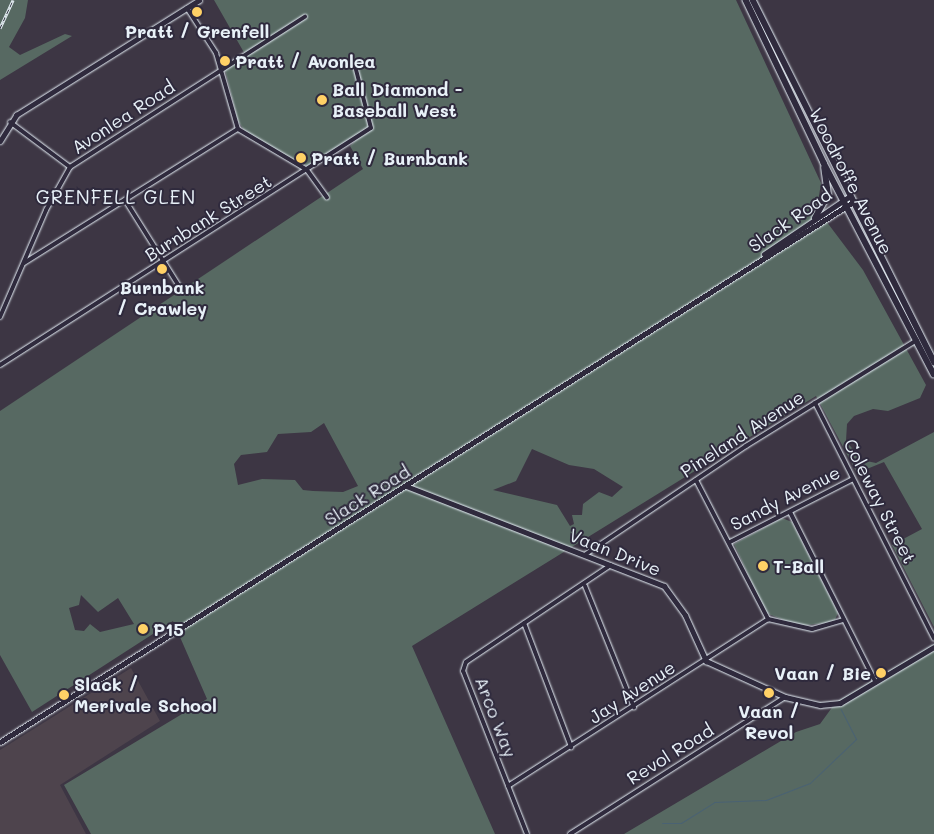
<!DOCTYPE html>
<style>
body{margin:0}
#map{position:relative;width:934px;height:834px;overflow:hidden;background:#3d3644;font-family:Mali,sans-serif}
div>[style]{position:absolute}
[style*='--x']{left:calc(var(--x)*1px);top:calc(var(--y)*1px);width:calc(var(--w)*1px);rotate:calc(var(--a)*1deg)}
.built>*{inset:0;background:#4e444d}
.green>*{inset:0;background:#576962}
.stream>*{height:1px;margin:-0.5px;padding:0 0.5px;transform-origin:0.5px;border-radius:0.5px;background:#4a6273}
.roads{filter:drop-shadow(0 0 1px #e8f1f8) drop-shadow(0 0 1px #e8f1f8)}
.minor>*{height:4px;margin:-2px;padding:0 2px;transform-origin:2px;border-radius:2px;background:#2f2a3d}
.tertiary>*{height:5px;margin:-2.5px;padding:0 2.5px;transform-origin:2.5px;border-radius:2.5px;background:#2f2a3d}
.secondary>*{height:5.5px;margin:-2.75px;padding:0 2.75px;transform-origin:2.75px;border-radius:2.75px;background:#2f2a3d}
.rail>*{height:3px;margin-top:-1.5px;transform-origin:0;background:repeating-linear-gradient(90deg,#2f2a3d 0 4px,#e8f1f8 0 8px);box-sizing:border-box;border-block:1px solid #e8f1f8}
.dots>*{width:14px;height:14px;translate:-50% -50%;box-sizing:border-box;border:2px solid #2f2a3d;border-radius:50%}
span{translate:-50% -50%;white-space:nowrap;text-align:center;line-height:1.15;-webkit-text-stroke:4px #2f2a3d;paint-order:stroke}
.poi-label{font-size:18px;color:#e8f1f8;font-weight:700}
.left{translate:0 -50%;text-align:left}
.right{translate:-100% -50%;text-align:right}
.street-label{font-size:18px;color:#e8f1f8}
.neighbourhood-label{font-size:19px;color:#e8f1f8;letter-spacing:1px}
</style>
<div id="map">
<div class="built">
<i style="clip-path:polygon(131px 668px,160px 721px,60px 785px,86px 834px,0 834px,0 750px)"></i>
</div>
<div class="green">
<i style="clip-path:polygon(0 0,28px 0,25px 18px,9px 47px,20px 55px,65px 34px,72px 36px,0 80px)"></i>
<i style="clip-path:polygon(evenodd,214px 0,736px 0,821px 183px,817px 209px,863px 270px,926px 385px,920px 398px,888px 411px,873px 409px,854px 416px,847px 424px,846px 441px,862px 460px,876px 463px,934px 432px,934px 627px,892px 545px,922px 529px,884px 462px,857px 473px,816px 396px,412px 646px,495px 834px,91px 834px,64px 785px,207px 699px,173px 621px,32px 712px,0 655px,0 411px,363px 169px,350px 146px,365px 131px,309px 167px,248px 136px,238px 121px,225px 70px,246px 56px,214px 0,324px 423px,358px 486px,343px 492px,313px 491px,303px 490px,295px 480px,262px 479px,238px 485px,234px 464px,241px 455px,267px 452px,278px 434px,311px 432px,324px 423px,214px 0,532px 449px,569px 465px,594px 469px,623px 487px,612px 497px,599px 492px,583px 504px,582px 515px,572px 515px,574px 524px,570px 526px,557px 505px,493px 490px,516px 481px,532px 449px,214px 0,81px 595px,98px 612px,118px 598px,134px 624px,100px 632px,90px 624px,84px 631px,75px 630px,69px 608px,79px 605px,81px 595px)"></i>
<i style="clip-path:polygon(782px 518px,792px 522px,838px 613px,834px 622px,799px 626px,766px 613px,734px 544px)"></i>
<i style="clip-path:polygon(934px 644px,934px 834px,624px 834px,796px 732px,820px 724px,836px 702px)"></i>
</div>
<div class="stream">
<i style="--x:662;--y:823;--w:19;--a:0"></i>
<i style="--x:681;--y:823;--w:39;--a:-32"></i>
<i style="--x:714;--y:802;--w:52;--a:-2.2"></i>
<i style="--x:766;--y:800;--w:47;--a:-21.1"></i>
<i style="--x:810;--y:783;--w:64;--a:-43.7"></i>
<i style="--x:856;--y:739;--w:34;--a:-117"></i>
</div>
<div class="roads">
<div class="minor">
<i style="--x:187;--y:8;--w:54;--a:57.2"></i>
<i style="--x:216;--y:53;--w:79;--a:73.9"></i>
<i style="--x:238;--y:129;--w:80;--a:30.7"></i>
<i style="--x:307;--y:170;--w:34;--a:54"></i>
<i style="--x:10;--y:122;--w:75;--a:36.9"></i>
<i style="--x:125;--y:200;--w:102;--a:57.9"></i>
<i style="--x:24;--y:263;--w:252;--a:-32.1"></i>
<i style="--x:0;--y:317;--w:116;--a:-66.7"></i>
<i style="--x:46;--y:210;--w:49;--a:-60.8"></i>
<i style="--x:70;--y:167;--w:279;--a:-32.6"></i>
<i style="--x:0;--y:365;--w:440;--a:-32.6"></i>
<i style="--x:371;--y:128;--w:68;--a:-104.4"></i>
<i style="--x:815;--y:403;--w:264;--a:63.2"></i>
<i style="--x:696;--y:480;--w:157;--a:62.6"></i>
<i style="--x:768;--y:619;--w:45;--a:12.8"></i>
<i style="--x:812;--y:629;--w:33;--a:-16"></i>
<i style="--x:790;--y:512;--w:191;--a:63.3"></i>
<i style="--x:730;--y:542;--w:138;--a:-27.1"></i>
<i style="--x:586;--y:554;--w:193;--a:-34"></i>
<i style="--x:746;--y:446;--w:201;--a:-31.8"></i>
<i style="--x:585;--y:586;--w:131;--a:68"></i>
<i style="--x:524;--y:623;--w:133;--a:69.2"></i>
<i style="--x:508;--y:786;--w:309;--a:-32.7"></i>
<i style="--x:527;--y:834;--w:175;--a:-111.4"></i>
<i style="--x:463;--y:671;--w:9;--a:-72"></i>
<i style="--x:466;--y:662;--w:174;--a:-33.8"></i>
<i style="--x:570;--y:834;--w:255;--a:-32.5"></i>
</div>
<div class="tertiary">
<i style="--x:0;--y:141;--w:31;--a:-58"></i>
<i style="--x:16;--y:115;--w:216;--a:-32.1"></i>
<i style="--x:764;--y:254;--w:104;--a:-34"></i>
<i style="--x:406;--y:486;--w:277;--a:21.2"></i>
<i style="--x:664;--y:586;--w:36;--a:54"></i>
<i style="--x:685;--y:615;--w:51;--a:65.5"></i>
<i style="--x:706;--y:661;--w:87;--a:24.5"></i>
<i style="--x:785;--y:697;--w:36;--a:13"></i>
<i style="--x:820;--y:705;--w:20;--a:-6"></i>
<i style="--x:840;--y:703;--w:109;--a:-30.8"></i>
<i style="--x:0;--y:742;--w:1010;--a:-32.34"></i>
</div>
<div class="secondary">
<i style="--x:746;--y:0;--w:181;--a:64.4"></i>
<i style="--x:824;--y:163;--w:238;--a:62.5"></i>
<i style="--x:753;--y:0;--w:405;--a:63.4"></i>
<i style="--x:815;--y:218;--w:26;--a:-61"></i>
<i style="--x:828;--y:195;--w:27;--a:-98"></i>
</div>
</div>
<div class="rail">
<i style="--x:0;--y:28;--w:31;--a:-65"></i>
</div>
<div class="dots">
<i style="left:197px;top:12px;background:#ffd166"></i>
<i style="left:225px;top:61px;background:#ffd166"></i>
<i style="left:322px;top:100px;background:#ffd166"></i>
<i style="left:301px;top:158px;background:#ffd166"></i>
<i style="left:162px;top:269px;background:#ffd166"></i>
<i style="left:763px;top:566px;background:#ffd166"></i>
<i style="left:143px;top:629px;background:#ffd166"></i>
<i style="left:881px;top:673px;background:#ffd166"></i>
<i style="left:769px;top:693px;background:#ffd166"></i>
<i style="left:64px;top:695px;background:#ffd166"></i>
</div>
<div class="poi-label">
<span style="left:197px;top:31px">Pratt / Grenfell</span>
<span class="left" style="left:235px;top:61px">Pratt / Avonlea</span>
<span class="left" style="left:332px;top:100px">Ball Diamond -<br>Baseball West</span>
<span class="left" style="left:311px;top:158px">Pratt / Burnbank</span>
<span style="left:162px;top:298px">Burnbank<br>/ Crawley</span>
<span class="left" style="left:773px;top:566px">T-Ball</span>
<span class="left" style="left:153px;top:629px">P15</span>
<span class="right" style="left:871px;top:673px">Vaan / Bie</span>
<span class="left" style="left:74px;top:695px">Slack /<br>Merivale School</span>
<span style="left:769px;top:722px">Vaan /<br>Revol</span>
</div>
<div class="street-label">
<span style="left:123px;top:117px;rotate:-33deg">Avonlea Road</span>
<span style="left:851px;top:181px;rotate:63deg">Woodroffe Avenue</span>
<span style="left:208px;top:218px;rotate:-32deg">Burnbank Street</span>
<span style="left:790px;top:220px;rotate:-35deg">Slack Road</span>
<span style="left:742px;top:434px;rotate:-33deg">Pineland Avenue</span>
<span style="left:367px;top:495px;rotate:-32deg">Slack Road</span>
<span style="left:785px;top:498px;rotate:-27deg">Sandy Avenue</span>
<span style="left:880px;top:501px;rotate:63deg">Coleway Street</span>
<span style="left:615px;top:552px;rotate:22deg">Vaan Drive</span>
<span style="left:632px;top:692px;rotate:-33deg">Jay Avenue</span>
<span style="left:496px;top:717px;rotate:69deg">Arco Way</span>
<span style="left:670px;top:754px;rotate:-32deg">Revol Road</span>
</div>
<div class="neighbourhood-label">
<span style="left:116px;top:197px">GRENFELL GLEN</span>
</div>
</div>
